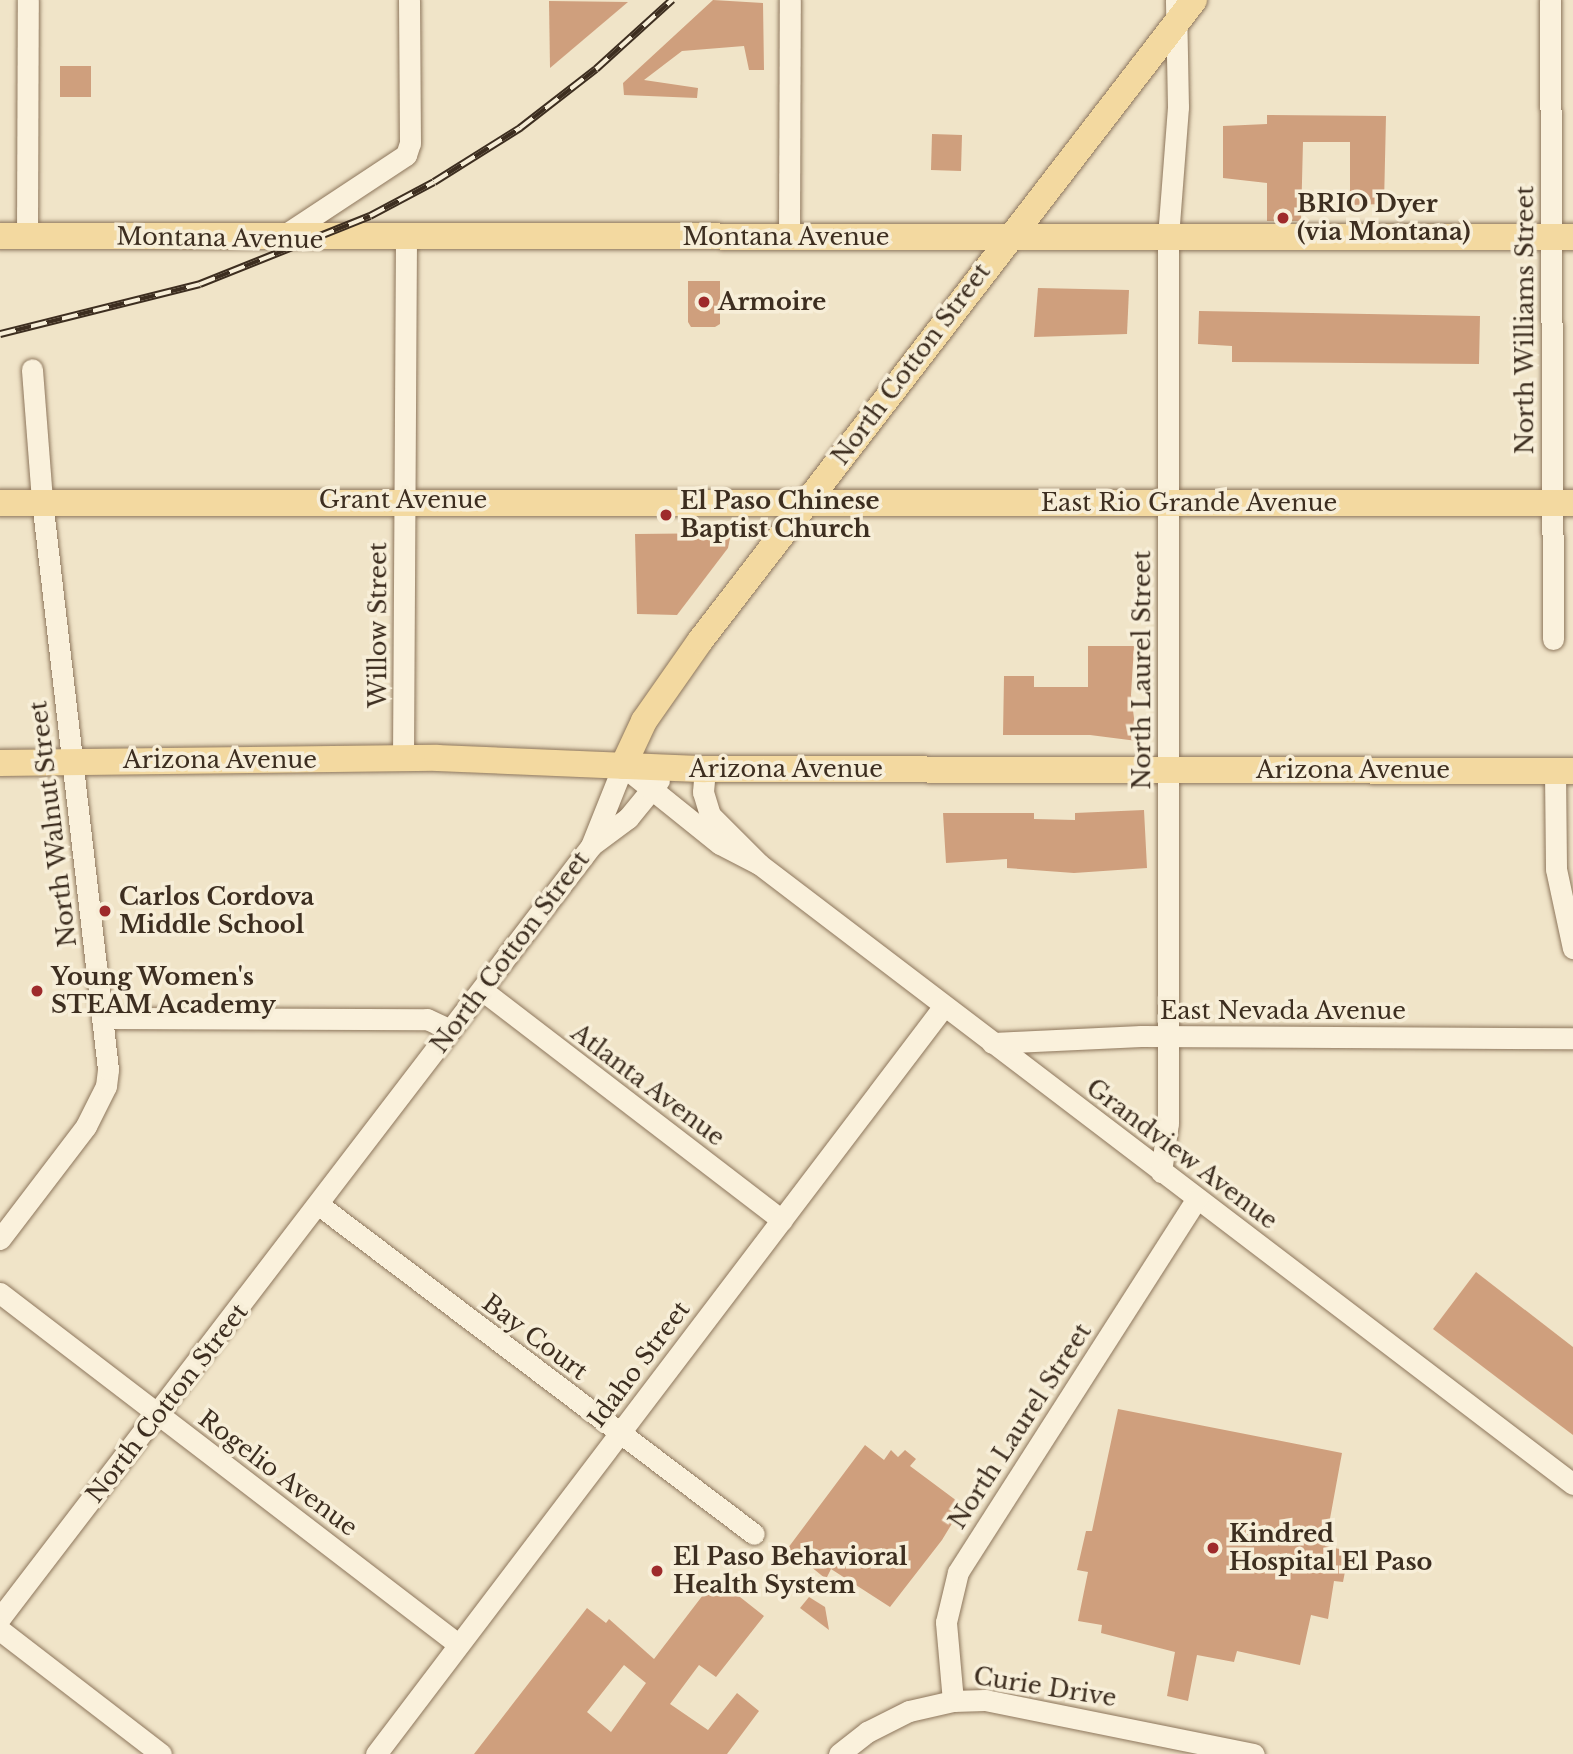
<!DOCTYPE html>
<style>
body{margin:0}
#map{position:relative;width:1573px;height:1754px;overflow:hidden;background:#f0e4c8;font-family:"Libre Baskerville",serif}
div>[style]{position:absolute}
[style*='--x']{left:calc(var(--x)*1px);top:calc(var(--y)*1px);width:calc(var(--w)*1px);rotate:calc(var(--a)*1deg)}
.building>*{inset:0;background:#cf9f7d}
.roads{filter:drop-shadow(0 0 2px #8d765c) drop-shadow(0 0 2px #8d765c)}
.minor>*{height:21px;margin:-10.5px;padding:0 10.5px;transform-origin:10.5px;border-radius:10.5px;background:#faf1dc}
.major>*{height:26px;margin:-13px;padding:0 13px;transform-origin:13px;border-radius:13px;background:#f3d9a0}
.rail>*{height:8px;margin-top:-4px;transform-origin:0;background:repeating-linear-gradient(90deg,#f7eed8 0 16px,#3d2e20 0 32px);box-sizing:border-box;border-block:2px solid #3d2e20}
.dots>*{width:19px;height:19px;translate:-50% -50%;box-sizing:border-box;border:4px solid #f7eed8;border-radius:50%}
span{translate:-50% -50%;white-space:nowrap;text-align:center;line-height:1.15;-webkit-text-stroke:7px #f7eed8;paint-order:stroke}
.poi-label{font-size:24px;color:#3d2e20;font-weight:700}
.left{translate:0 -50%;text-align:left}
.street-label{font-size:24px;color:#3d2e20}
</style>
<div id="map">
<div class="building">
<i style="clip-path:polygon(713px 0,763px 3px,764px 70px,749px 70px,744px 46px,682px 51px,644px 80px,698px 88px,697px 98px,624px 95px,623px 83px)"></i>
<i style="clip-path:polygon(549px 1px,628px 2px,550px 68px)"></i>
<i style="clip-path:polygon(60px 66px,91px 66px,91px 97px,60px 97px)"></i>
<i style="clip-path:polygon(1267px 115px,1386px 116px,1384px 204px,1350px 205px,1350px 142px,1303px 142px,1301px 221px,1267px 221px,1267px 183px,1223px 178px,1223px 126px,1267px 124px)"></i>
<i style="clip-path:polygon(932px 134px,962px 135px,961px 171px,931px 170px)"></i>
<i style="clip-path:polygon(688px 281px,720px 281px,720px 324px,715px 327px,691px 327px,688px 322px)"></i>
<i style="clip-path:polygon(1038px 288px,1129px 290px,1127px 334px,1034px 337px)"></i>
<i style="clip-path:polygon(1199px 311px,1480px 316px,1479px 364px,1232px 362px,1232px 346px,1198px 344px)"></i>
<i style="clip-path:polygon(731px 533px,728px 548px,677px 615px,637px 614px,635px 534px)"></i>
<i style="clip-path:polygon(1088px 646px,1134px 646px,1131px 695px,1137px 741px,1090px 735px,1003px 735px,1004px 676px,1034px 676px,1034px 687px,1088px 687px)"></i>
<i style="clip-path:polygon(1144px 810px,1147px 868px,1074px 873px,1007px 868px,1007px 859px,946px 863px,943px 813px,1034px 813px,1034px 819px,1075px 820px,1075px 813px)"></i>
<i style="clip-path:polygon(1476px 1272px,1573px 1347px,1573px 1435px,1433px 1329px)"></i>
<i style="clip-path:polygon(1118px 1409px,1342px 1453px,1325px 1546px,1349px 1551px,1343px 1582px,1334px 1581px,1328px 1619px,1311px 1615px,1300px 1665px,1237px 1651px,1234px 1662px,1197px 1655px,1188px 1701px,1167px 1696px,1175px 1652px,1101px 1633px,1102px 1625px,1078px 1621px,1088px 1572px,1077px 1570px,1086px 1531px,1092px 1531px)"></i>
<i style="clip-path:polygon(865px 1445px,884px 1460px,891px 1450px,898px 1457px,905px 1450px,916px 1459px,910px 1466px,957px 1501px,953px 1507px,959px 1512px,942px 1540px,890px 1607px,831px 1569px,826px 1579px,788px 1548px)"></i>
<i style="clip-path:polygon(evenodd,716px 1578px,764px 1616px,716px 1677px,699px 1665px,670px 1704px,708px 1730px,737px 1693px,759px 1711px,727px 1754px,474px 1754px,587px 1608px,606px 1623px,609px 1619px,654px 1659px,716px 1578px,624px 1665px,646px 1683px,611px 1732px,587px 1712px,624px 1665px)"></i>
<i style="clip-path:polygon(809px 1597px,825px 1607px,829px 1630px,800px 1608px)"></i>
</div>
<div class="roads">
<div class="minor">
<i style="--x:1550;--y:0;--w:639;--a:89.73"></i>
<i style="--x:27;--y:236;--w:236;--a:-89.8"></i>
<i style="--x:789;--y:237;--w:237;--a:-89.8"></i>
<i style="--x:280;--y:238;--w:151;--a:-33.4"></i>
<i style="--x:406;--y:155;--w:13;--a:-72"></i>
<i style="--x:410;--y:143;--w:143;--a:-90.4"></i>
<i style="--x:403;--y:759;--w:520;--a:-89.67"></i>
<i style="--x:705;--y:769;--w:23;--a:95"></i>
<i style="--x:703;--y:792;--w:24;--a:73"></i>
<i style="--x:710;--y:815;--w:69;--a:45"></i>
<i style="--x:759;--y:864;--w:1023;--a:37.3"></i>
<i style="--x:1555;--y:771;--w:98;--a:89.4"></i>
<i style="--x:1556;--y:869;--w:81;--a:77.9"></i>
<i style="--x:593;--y:844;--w:44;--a:-36.6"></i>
<i style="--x:628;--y:818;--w:49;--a:-50.8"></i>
<i style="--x:482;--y:990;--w:378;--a:37.5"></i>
<i style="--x:102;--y:1018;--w:325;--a:0.2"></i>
<i style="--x:427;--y:1019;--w:26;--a:25"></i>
<i style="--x:992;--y:1043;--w:149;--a:-2.7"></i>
<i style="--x:1141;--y:1036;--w:432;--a:0.3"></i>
<i style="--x:1161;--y:1172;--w:49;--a:-81.9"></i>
<i style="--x:1168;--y:1123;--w:886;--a:-90"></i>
<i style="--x:1168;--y:237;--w:130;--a:-85.6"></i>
<i style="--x:1178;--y:107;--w:107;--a:-91.1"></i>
<i style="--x:319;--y:1205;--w:545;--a:37.1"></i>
<i style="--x:0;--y:1239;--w:142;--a:-52.7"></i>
<i style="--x:86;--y:1126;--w:45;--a:-63.4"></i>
<i style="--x:106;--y:1086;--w:17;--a:-83"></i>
<i style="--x:108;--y:1069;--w:573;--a:-96.62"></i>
<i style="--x:42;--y:500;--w:131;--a:-94.4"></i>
<i style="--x:0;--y:1293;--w:577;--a:37.47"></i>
<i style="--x:0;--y:1618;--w:972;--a:-52.56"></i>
<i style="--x:591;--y:846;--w:86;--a:-68.2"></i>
<i style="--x:623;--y:766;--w:124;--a:38.8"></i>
<i style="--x:720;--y:844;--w:44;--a:27.1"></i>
<i style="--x:0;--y:1630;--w:203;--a:37.6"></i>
<i style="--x:953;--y:1701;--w:79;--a:-95.1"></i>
<i style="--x:946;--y:1622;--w:51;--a:-76.5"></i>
<i style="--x:958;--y:1572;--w:443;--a:-57.4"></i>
<i style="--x:376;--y:1754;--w:939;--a:-52.79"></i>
<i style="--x:839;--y:1754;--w:36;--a:-38"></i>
<i style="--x:867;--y:1732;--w:47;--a:-26.6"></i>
<i style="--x:909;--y:1711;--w:45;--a:-12.8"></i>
<i style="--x:953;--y:1701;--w:32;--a:-2"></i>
<i style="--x:985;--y:1700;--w:274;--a:11.4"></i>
</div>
<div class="major">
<i style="--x:0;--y:236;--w:1573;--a:0.04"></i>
<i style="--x:0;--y:503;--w:1573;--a:0"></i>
<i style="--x:0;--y:763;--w:437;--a:-0.7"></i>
<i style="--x:437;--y:758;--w:268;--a:2.4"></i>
<i style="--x:705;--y:769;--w:868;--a:0.13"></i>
<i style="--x:623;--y:766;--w:50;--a:-65"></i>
<i style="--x:644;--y:721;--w:98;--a:-55"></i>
<i style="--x:700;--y:641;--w:809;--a:-52.38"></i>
</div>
</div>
<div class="rail">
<i style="--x:0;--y:334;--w:206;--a:-14"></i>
<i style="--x:200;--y:284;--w:183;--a:-21.8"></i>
<i style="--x:370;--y:216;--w:72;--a:-28"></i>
<i style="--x:434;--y:182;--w:102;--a:-32.1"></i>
<i style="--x:520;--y:128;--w:96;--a:-37.8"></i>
<i style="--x:596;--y:69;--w:103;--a:-42.2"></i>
</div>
<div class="dots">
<i style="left:1283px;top:218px;background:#9e2a2b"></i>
<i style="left:704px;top:302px;background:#9e2a2b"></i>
<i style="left:666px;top:515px;background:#9e2a2b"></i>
<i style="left:105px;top:911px;background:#9e2a2b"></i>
<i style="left:37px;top:991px;background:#9e2a2b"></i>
<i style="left:1213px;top:1548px;background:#9e2a2b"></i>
<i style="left:657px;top:1571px;background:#9e2a2b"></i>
</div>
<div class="poi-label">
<span class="left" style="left:1297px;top:218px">BRIO Dyer<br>(via Montana)</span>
<span class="left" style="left:718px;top:302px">Armoire</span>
<span class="left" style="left:680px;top:515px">El Paso Chinese<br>Baptist Church</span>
<span class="left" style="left:119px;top:911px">Carlos Cordova<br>Middle School</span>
<span class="left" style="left:51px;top:991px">Young Women's<br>STEAM Academy</span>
<span class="left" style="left:1229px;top:1548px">Kindred<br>Hospital El Paso</span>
<span class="left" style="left:673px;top:1571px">El Paso Behavioral<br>Health System</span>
</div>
<div class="street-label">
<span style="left:786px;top:237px">Montana Avenue</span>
<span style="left:220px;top:238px;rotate:1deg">Montana Avenue</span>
<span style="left:1525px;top:320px;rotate:-90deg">North Williams Street</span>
<span style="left:911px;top:364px;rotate:-53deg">North Cotton Street</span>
<span style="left:403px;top:500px">Grant Avenue</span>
<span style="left:1189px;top:503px">East Rio Grande Avenue</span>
<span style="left:378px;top:625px;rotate:-90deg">Willow Street</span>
<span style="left:1142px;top:670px;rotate:-90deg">North Laurel Street</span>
<span style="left:220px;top:760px">Arizona Avenue</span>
<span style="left:786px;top:769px">Arizona Avenue</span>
<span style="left:1353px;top:770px">Arizona Avenue</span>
<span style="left:53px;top:824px;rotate:-97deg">North Walnut Street</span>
<span style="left:510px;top:952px;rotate:-53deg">North Cotton Street</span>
<span style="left:1283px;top:1011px">East Nevada Avenue</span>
<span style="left:648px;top:1085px;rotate:37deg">Atlanta Avenue</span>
<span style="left:1182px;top:1154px;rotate:37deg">Grandview Avenue</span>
<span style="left:535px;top:1337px;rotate:37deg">Bay Court</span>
<span style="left:639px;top:1364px;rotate:-53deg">Idaho Street</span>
<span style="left:167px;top:1403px;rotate:-52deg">North Cotton Street</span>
<span style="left:1020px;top:1426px;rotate:-57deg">North Laurel Street</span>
<span style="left:278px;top:1473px;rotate:37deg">Rogelio Avenue</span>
<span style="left:1045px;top:1687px;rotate:9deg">Curie Drive</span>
</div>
</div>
